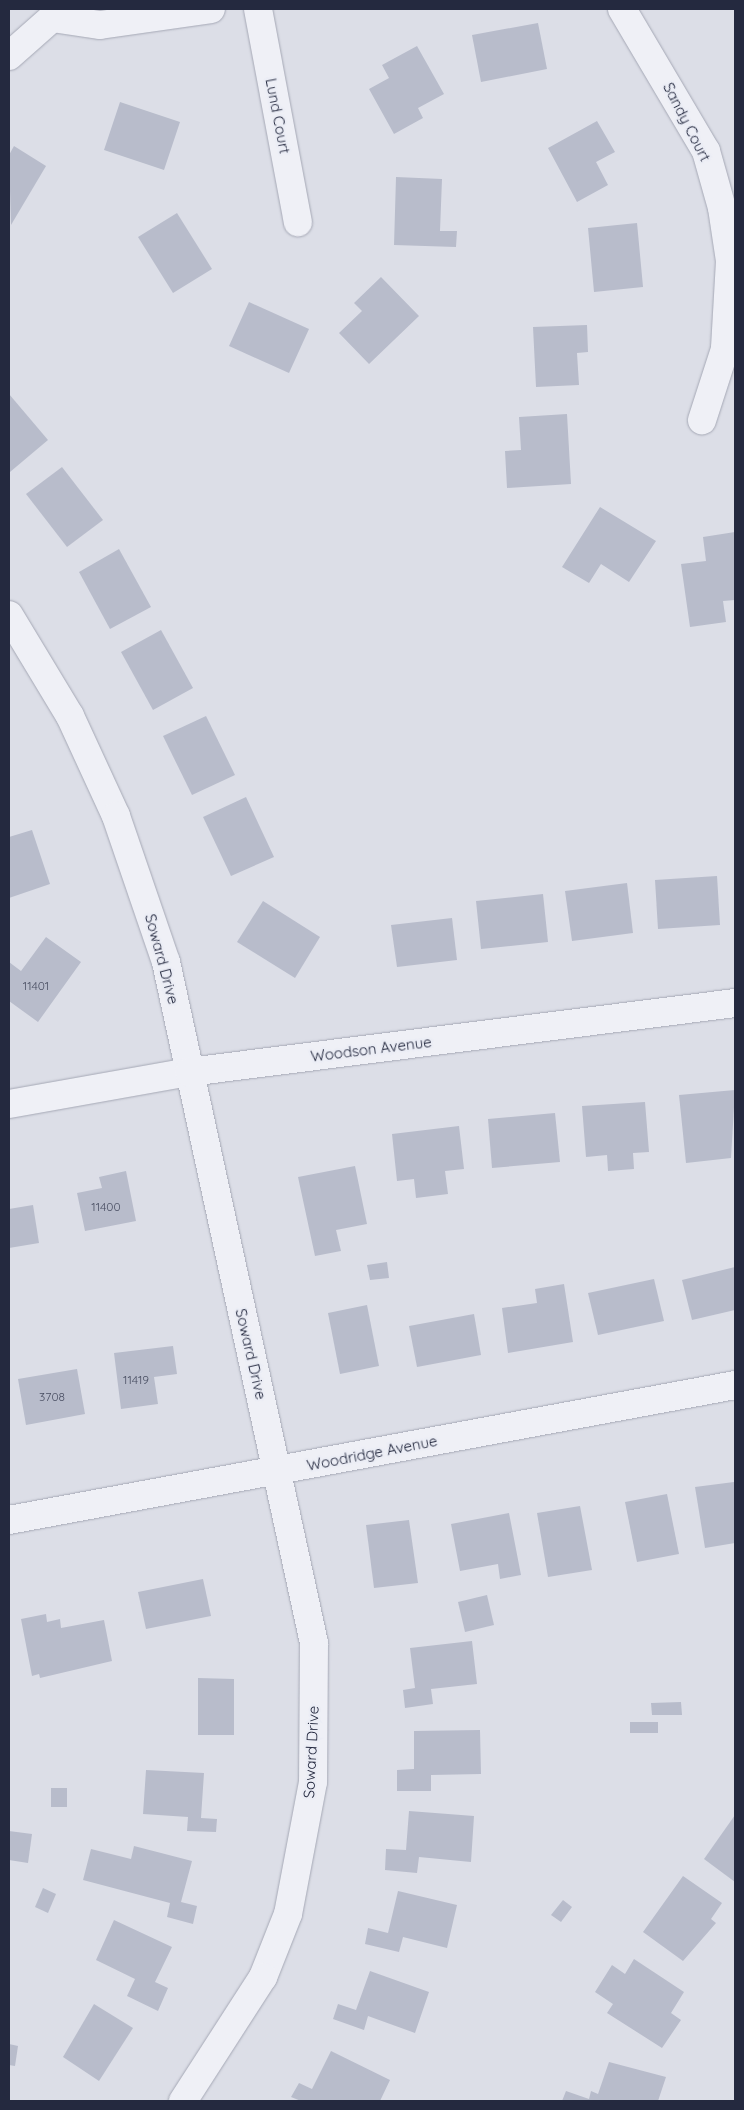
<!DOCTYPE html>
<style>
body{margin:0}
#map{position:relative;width:744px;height:2110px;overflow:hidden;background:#dcdee7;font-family:Quicksand,sans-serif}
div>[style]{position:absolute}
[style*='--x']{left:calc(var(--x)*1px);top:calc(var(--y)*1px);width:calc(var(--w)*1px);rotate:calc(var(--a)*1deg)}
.building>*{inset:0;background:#b8bccb}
.roads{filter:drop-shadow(0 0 1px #a5a8b5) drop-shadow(0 0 1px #a5a8b5)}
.minor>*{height:28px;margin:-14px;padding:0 14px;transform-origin:14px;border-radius:14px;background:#eff0f6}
span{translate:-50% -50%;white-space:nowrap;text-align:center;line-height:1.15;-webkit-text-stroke:4.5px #ebedf5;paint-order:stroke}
.number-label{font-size:12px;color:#494e62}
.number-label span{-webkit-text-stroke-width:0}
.street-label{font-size:15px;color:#24293f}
.frame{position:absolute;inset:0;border:10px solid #24293f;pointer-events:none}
</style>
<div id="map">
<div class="building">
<i style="clip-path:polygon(538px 23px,547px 69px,481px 82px,472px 35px)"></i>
<i style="clip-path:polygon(417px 46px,444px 94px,418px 108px,423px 118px,394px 134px,369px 89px,389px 78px,382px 65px)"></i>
<i style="clip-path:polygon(120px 102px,180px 122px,164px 170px,104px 150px)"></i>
<i style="clip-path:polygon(597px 121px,615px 152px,596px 162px,608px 185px,577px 202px,548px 148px)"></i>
<i style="clip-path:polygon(14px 146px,46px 166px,11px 225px,9px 155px)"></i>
<i style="clip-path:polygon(396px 177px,442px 179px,440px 231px,457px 231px,456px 247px,394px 245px)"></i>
<i style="clip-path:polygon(177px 213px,212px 269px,173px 293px,138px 237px)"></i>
<i style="clip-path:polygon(637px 223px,643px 287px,594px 292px,588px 228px)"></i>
<i style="clip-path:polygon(381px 277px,419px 316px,369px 364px,339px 333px,362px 311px,354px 303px)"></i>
<i style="clip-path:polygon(249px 302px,309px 329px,289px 373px,229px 346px)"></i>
<i style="clip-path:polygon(587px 325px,588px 352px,577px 353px,579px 385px,536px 387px,533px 327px)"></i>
<i style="clip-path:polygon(9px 394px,48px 440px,10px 472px,9px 470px)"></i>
<i style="clip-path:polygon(567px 414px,571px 484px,507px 488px,505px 451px,521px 450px,519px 417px)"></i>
<i style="clip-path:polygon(62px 467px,103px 520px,67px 547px,26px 494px)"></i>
<i style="clip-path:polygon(600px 507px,656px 541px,629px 582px,601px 564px,589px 583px,562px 567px)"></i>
<i style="clip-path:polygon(735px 532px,735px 600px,723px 601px,726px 622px,690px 627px,681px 564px,706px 561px,703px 537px)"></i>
<i style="clip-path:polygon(119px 549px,151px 607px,110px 629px,79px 572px)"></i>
<i style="clip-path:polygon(161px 630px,193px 688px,153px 710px,121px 652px)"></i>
<i style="clip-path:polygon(206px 716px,235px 775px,192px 795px,163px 736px)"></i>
<i style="clip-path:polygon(246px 797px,274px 857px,231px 876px,203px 817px)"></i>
<i style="clip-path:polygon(32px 830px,50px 884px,9px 898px,9px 837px)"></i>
<i style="clip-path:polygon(717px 876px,720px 925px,658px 929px,655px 880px)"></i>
<i style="clip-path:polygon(627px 883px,633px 933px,572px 941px,565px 891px)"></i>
<i style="clip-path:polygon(543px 894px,548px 942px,481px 949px,476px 901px)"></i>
<i style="clip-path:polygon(263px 901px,320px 937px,295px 978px,237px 942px)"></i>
<i style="clip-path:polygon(452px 918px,457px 960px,397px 967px,391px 925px)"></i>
<i style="clip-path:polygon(46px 937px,81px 962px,38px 1022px,9px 1001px,9px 962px,21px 971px)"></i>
<i style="clip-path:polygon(735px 1090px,731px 1158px,686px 1163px,679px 1095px)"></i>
<i style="clip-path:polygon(645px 1102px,649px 1152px,633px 1153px,634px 1169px,608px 1171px,607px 1155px,586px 1157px,582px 1106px)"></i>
<i style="clip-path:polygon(555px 1113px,560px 1162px,492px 1168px,488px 1119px)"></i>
<i style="clip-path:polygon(459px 1126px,464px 1169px,445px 1171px,448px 1194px,416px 1198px,414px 1179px,397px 1181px,392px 1134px)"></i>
<i style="clip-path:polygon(355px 1166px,367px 1224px,336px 1230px,341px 1251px,315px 1256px,298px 1177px)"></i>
<i style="clip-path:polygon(126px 1171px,136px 1221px,85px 1231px,77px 1193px,102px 1188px,99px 1177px)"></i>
<i style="clip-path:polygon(33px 1205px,39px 1243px,9px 1248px,9px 1209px)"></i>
<i style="clip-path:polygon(387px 1262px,389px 1278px,370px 1280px,367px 1265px)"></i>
<i style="clip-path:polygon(735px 1267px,735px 1310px,692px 1320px,682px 1280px)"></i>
<i style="clip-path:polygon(654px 1279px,664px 1321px,598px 1335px,588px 1293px)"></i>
<i style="clip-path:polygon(564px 1284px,573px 1342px,508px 1353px,502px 1308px,537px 1303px,535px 1289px)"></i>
<i style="clip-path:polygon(367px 1305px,379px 1366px,340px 1374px,328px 1313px)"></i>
<i style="clip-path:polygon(474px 1314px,481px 1355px,417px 1367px,409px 1326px)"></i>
<i style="clip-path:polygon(173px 1346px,177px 1374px,154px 1377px,158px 1404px,121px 1409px,114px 1353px)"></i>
<i style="clip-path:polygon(77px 1369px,85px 1414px,26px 1425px,18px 1379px)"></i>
<i style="clip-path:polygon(734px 1482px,735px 1543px,705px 1548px,695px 1487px)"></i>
<i style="clip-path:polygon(667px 1494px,679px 1554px,637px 1562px,625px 1502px)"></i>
<i style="clip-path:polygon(580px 1506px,592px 1570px,548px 1577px,537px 1513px)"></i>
<i style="clip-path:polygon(509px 1513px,521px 1575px,500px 1579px,498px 1564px,460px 1571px,451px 1524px)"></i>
<i style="clip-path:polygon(409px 1520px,418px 1583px,374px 1588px,366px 1525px)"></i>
<i style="clip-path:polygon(203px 1579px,211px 1616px,146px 1629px,138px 1592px)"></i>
<i style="clip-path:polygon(487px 1595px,494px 1625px,465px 1632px,458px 1602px)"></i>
<i style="clip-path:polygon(46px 1614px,47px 1622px,60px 1619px,61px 1628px,104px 1620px,112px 1661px,40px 1678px,39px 1674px,32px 1676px,21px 1619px)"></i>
<i style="clip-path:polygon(472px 1641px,477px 1684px,431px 1689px,433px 1704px,405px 1708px,403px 1690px,415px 1688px,410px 1648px)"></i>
<i style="clip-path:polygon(198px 1678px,234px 1679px,234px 1735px,198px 1735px)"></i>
<i style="clip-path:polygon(681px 1702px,682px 1715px,652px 1715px,651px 1703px)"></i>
<i style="clip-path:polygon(630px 1722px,658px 1722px,658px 1733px,630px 1733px)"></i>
<i style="clip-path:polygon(480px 1730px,481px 1774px,431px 1775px,431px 1791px,397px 1791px,397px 1770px,414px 1769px,414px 1731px)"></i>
<i style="clip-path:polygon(146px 1770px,204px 1773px,201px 1818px,217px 1819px,216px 1832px,187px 1831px,188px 1817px,143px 1814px)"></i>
<i style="clip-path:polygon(51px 1788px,67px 1788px,67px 1807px,51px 1807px)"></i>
<i style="clip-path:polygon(409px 1811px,474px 1816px,471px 1862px,419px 1857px,417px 1873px,385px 1870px,386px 1849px,406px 1850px)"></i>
<i style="clip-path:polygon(735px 1815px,735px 1882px,704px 1859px)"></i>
<i style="clip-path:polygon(9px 1831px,32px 1834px,28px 1863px,9px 1860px)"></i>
<i style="clip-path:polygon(134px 1846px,192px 1861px,181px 1902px,197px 1906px,193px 1924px,167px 1917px,170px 1903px,83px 1880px,91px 1849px,131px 1859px)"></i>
<i style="clip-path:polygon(683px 1876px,722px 1903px,711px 1919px,716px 1923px,683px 1961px,643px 1932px)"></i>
<i style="clip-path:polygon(43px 1888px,56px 1894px,48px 1913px,35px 1907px)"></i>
<i style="clip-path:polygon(398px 1891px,457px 1905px,447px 1948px,403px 1937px,399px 1952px,365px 1944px,368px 1928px,388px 1933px)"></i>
<i style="clip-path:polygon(563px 1900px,572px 1907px,561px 1922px,551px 1915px)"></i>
<i style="clip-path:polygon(114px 1920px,172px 1947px,155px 1982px,168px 1988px,158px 2011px,127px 1996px,135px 1979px,96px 1960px)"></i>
<i style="clip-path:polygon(634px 1959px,684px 1992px,671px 2013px,681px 2020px,662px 2048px,607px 2013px,613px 2004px,595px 1992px,612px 1965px,625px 1974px)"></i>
<i style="clip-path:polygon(370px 1971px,429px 1992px,415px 2033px,368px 2016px,364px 2030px,333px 2019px,338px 2004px,356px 2010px)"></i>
<i style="clip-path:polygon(94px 2004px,133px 2028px,99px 2081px,63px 2057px)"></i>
<i style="clip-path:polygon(9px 2044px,18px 2046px,15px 2066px,9px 2065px)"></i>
<i style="clip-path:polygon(331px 2051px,390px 2080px,380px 2101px,301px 2101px,291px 2097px,299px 2083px,312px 2089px)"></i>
<i style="clip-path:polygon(609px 2062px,666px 2077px,658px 2101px,562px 2101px,566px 2091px,589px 2099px,591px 2091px,598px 2094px)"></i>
</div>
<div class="roads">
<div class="minor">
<i style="--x:258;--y:9;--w:217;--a:79.4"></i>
<i style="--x:622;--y:9;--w:165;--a:59.4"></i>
<i style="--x:706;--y:151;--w:59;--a:74.3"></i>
<i style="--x:722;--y:208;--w:54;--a:81.4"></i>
<i style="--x:730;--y:261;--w:88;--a:93.3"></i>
<i style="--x:725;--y:349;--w:75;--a:107.9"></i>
<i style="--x:9;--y:56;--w:57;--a:-41.5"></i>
<i style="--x:52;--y:18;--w:49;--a:8.3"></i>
<i style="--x:100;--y:25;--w:112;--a:-8.2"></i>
<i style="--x:9;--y:615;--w:118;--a:58.9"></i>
<i style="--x:70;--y:716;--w:110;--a:65.3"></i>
<i style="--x:116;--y:816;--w:154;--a:71.1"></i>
<i style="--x:166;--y:962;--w:697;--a:77.74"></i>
<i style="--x:314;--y:1643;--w:139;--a:90.4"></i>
<i style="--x:313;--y:1782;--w:134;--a:100.7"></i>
<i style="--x:288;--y:1914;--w:68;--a:111.6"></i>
<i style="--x:263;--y:1977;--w:148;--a:122.8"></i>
<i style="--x:9;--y:1104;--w:183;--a:-10.1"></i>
<i style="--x:189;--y:1072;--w:550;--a:-7.2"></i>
<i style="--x:9;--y:1520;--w:738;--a:-10.53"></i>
</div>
</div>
<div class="number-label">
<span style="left:36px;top:986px">11401</span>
<span style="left:106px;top:1207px">11400</span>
<span style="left:136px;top:1380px">11419</span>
<span style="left:52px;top:1397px">3708</span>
</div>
<div class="street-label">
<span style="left:278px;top:116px;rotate:79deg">Lund Court</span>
<span style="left:687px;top:122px;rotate:63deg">Sandy Court</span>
<span style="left:162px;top:959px;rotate:75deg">Soward Drive</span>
<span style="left:371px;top:1049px;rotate:-7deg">Woodson Avenue</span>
<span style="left:251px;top:1354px;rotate:77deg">Soward Drive</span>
<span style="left:372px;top:1453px;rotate:-11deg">Woodridge Avenue</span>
<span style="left:311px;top:1752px;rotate:-87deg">Soward Drive</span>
</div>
<div class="frame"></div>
</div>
